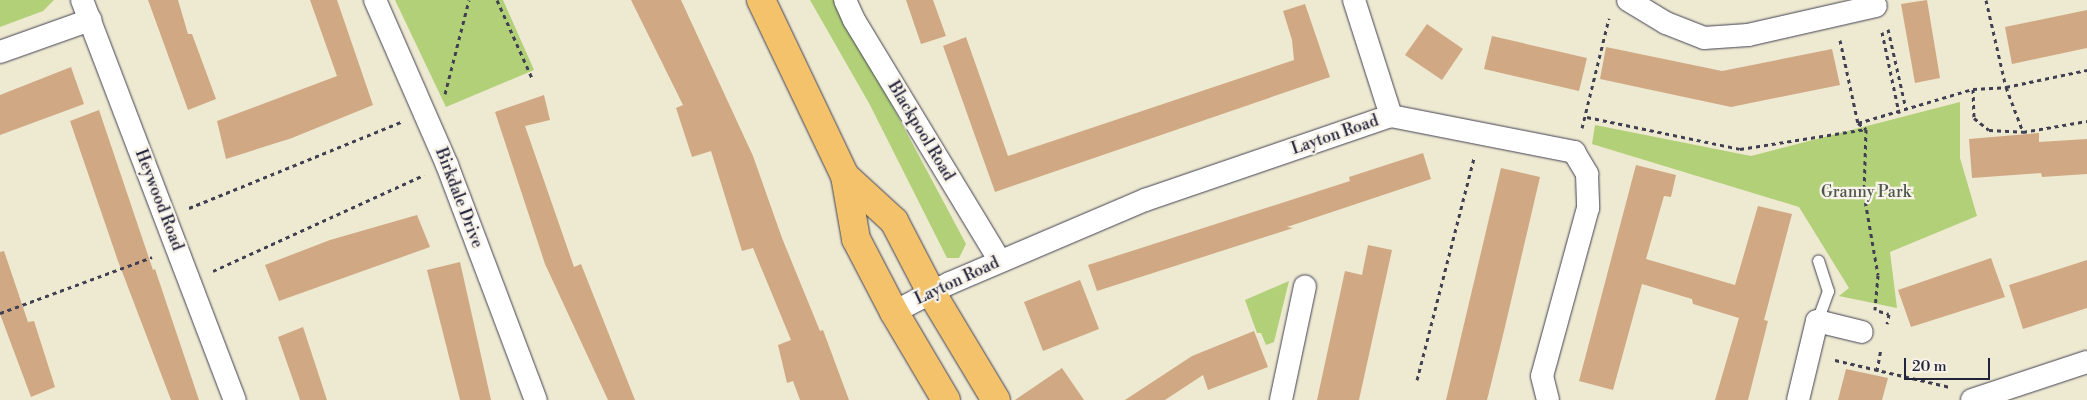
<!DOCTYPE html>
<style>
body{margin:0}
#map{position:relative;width:2087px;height:400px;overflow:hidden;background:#eee9d1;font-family:"Libre Bodoni",serif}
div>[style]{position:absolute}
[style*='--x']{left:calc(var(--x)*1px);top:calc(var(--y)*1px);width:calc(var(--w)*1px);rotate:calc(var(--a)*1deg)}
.green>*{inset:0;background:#b1d077}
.building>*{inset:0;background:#d0a984}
.path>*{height:3px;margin-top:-1.5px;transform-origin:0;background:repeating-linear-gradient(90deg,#414052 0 4px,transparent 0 8px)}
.roads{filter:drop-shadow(0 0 1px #414052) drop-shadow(0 0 1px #414052)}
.service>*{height:11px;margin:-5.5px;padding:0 5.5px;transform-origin:5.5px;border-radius:5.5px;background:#fff}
.minor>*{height:22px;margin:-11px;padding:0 11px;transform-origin:11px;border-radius:11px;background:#fff}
.trunk>*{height:28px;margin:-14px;padding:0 14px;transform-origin:14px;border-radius:14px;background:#f3c26a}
span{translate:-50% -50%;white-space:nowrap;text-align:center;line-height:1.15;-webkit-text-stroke:4.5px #f7f3e8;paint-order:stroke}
.street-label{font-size:16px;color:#22223b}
.park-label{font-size:16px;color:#4d564d}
.scale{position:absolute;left:1904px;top:358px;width:86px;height:22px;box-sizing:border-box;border:2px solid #22223b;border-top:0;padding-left:6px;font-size:15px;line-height:18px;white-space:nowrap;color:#22223b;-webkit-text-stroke:4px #f7f3e8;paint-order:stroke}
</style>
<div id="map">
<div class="green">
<i style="clip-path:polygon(0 0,54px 0,43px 11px,0 27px)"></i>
<i style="clip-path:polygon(395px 0,503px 0,534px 70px,446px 107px)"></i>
<i style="clip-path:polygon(810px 0,836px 0,966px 244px,959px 258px,947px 258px,870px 105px)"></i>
<i style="clip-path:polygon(1960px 102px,1960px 158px,1977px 216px,1890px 252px,1897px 308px,1839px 296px,1849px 288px,1799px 207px,1592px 144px,1595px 125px,1751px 156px)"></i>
<i style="clip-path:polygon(1289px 281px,1274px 342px,1266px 345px,1261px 333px,1257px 333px,1245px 300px)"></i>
</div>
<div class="building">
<i style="clip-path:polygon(148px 0,178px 0,188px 34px,192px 34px,216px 99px,188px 110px)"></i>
<i style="clip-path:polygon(310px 0,337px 0,373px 105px,292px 138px,226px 159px,217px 121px,337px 76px)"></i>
<i style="clip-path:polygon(631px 0,681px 0,753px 156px,782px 238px,820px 331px,823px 330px,849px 400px,800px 400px,793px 381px,787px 383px,778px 345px,791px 340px,753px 248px,742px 251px,711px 151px,692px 157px,676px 108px,683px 105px)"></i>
<i style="clip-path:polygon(906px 0,933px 0,946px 36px,921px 44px)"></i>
<i style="clip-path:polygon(1927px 0,1940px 78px,1915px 83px,1901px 4px)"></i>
<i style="clip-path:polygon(1305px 4px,1330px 77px,995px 192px,943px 46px,966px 37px,1008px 156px,1294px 60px,1292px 40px,1283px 11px)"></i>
<i style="clip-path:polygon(2087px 10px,2087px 48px,2012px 64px,2005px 27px)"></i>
<i style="clip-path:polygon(1427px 24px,1463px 49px,1442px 80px,1405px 55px)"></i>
<i style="clip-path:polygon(1492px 36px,1587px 58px,1579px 91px,1484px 69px)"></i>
<i style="clip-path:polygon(1606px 47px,1722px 71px,1832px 49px,1840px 85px,1731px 107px,1600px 79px)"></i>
<i style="clip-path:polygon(71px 67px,84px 104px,0 135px,0 95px)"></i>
<i style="clip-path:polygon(544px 95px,550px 120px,525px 126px,574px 267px,581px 264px,635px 400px,608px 400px,545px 264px,495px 112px)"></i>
<i style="clip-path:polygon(99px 110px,153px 270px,155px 269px,199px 400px,171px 400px,118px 261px,70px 121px)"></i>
<i style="clip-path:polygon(2039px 133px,2039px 142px,2087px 139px,2087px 174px,2042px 177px,2041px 173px,1972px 178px,1969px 139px)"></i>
<i style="clip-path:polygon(1423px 153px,1431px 179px,1287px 227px,1293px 228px,1097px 291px,1088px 265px,1350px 181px,1349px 177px)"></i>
<i style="clip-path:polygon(1636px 165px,1676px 175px,1671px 197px,1664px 196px,1646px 259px,1735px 285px,1758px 206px,1792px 214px,1764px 320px,1768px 321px,1748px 400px,1715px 400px,1739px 318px,1693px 304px,1692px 299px,1642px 284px,1613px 390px,1579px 381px)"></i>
<i style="clip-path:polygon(1501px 168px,1540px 177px,1504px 331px,1487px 400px,1446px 400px)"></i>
<i style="clip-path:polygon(417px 215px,430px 247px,279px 301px,265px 265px,330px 240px)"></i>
<i style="clip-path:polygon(1368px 245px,1392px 250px,1359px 400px,1317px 400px,1345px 271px,1362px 275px)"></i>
<i style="clip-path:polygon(4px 251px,28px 322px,34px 321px,55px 387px,31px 397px,0 314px,0 252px)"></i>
<i style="clip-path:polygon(1991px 258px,2005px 297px,1911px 327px,1898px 290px)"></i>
<i style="clip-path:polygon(2087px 260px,2087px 308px,2023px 329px,2009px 285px)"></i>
<i style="clip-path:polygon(460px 262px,491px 400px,460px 400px,427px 270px)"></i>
<i style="clip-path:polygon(1080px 280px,1099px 329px,1043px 351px,1024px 302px)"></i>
<i style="clip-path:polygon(303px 327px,327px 400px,300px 400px,278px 337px)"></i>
<i style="clip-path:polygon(1254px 331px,1268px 367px,1208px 390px,1203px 375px,1165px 400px,1125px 400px,1192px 356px)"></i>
<i style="clip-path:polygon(1062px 368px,1084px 400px,1015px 400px)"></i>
<i style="clip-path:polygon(1846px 369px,1888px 378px,1882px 400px,1838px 400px)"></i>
</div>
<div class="path">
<i style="--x:497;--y:0;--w:85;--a:65.8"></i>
<i style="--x:1986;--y:0;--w:89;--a:77.1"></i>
<i style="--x:2006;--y:87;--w:48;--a:69.3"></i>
<i style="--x:1888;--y:29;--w:82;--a:77.3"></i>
<i style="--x:1882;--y:32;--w:83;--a:78.1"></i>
<i style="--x:1840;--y:40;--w:85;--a:77.8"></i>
<i style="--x:1858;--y:123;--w:10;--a:37"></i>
<i style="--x:1866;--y:129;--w:65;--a:91.8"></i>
<i style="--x:1864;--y:194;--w:82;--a:80.2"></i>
<i style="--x:1878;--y:275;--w:35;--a:95"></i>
<i style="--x:1973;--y:89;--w:29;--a:88"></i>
<i style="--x:1974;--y:118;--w:19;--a:39"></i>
<i style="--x:1989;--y:130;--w:34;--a:3"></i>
<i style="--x:2023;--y:132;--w:65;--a:-9.8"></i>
<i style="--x:445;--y:94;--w:97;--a:-75.7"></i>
<i style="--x:1587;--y:117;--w:156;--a:11.8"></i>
<i style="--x:1740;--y:149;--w:128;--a:-9"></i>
<i style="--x:1858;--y:123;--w:120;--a:-16.5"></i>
<i style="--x:1973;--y:89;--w:33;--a:-3"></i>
<i style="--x:2006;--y:87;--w:83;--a:-11.9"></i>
<i style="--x:1582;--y:128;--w:113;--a:-76.2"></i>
<i style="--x:189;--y:208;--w:229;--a:-22.1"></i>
<i style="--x:213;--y:271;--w:232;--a:-24.5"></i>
<i style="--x:1879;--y:311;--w:10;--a:17"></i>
<i style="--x:1889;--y:314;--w:10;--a:101"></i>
<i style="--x:0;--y:313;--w:162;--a:-20.2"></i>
<i style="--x:1835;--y:360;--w:118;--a:13.2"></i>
<i style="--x:1877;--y:371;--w:22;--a:-80"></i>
<i style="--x:1417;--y:380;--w:229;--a:-75.6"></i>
</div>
<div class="roads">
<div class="service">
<i style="--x:1817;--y:321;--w:32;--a:-70"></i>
<i style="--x:1828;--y:291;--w:32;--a:-108"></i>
</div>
<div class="minor">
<i style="--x:82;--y:0;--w:428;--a:69.1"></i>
<i style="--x:375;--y:0;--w:180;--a:66.4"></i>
<i style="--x:447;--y:165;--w:251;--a:69.3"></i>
<i style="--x:845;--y:0;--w:22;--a:66"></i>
<i style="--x:854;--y:20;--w:282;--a:58.8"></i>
<i style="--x:1354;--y:0;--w:122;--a:72.3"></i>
<i style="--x:1628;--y:0;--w:44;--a:31.2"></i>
<i style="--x:1666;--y:23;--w:41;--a:21.5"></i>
<i style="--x:1704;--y:38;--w:44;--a:-3.9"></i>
<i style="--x:1748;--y:35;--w:131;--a:-12.8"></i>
<i style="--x:0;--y:52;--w:96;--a:-19.6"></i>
<i style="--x:894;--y:312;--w:63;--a:-27.4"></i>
<i style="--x:950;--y:283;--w:212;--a:-23.1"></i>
<i style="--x:1145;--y:200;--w:260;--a:-18.9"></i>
<i style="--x:1391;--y:116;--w:187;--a:11.1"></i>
<i style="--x:1574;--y:152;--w:26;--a:59"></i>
<i style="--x:1587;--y:174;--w:34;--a:88"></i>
<i style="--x:1588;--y:208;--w:174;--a:105.3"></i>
<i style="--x:1542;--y:376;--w:25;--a:76"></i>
<i style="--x:1281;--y:400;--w:116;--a:-78.1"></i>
<i style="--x:1798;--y:400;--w:81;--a:-76.5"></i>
<i style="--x:1817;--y:321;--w:46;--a:13.7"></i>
<i style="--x:1972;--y:400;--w:121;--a:-18.3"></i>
</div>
<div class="trunk">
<i style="--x:761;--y:0;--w:195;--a:64.5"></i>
<i style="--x:845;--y:176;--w:64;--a:80.1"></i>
<i style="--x:856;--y:239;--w:82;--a:62.5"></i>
<i style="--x:894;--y:312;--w:102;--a:59.4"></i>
<i style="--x:845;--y:176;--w:67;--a:42.6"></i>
<i style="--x:894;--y:221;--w:80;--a:62.5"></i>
<i style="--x:931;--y:292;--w:126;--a:59"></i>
</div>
</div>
<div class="street-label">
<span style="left:921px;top:131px;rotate:59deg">Blackpool Road</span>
<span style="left:1335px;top:135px;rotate:-19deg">Layton Road</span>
<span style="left:459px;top:198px;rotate:69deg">Birkdale Drive</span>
<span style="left:159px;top:200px;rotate:69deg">Heywood Road</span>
<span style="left:957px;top:281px;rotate:-25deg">Layton Road</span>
</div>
<div class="park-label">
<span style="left:1866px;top:192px">Granny Park</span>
</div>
<div class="scale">20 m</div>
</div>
